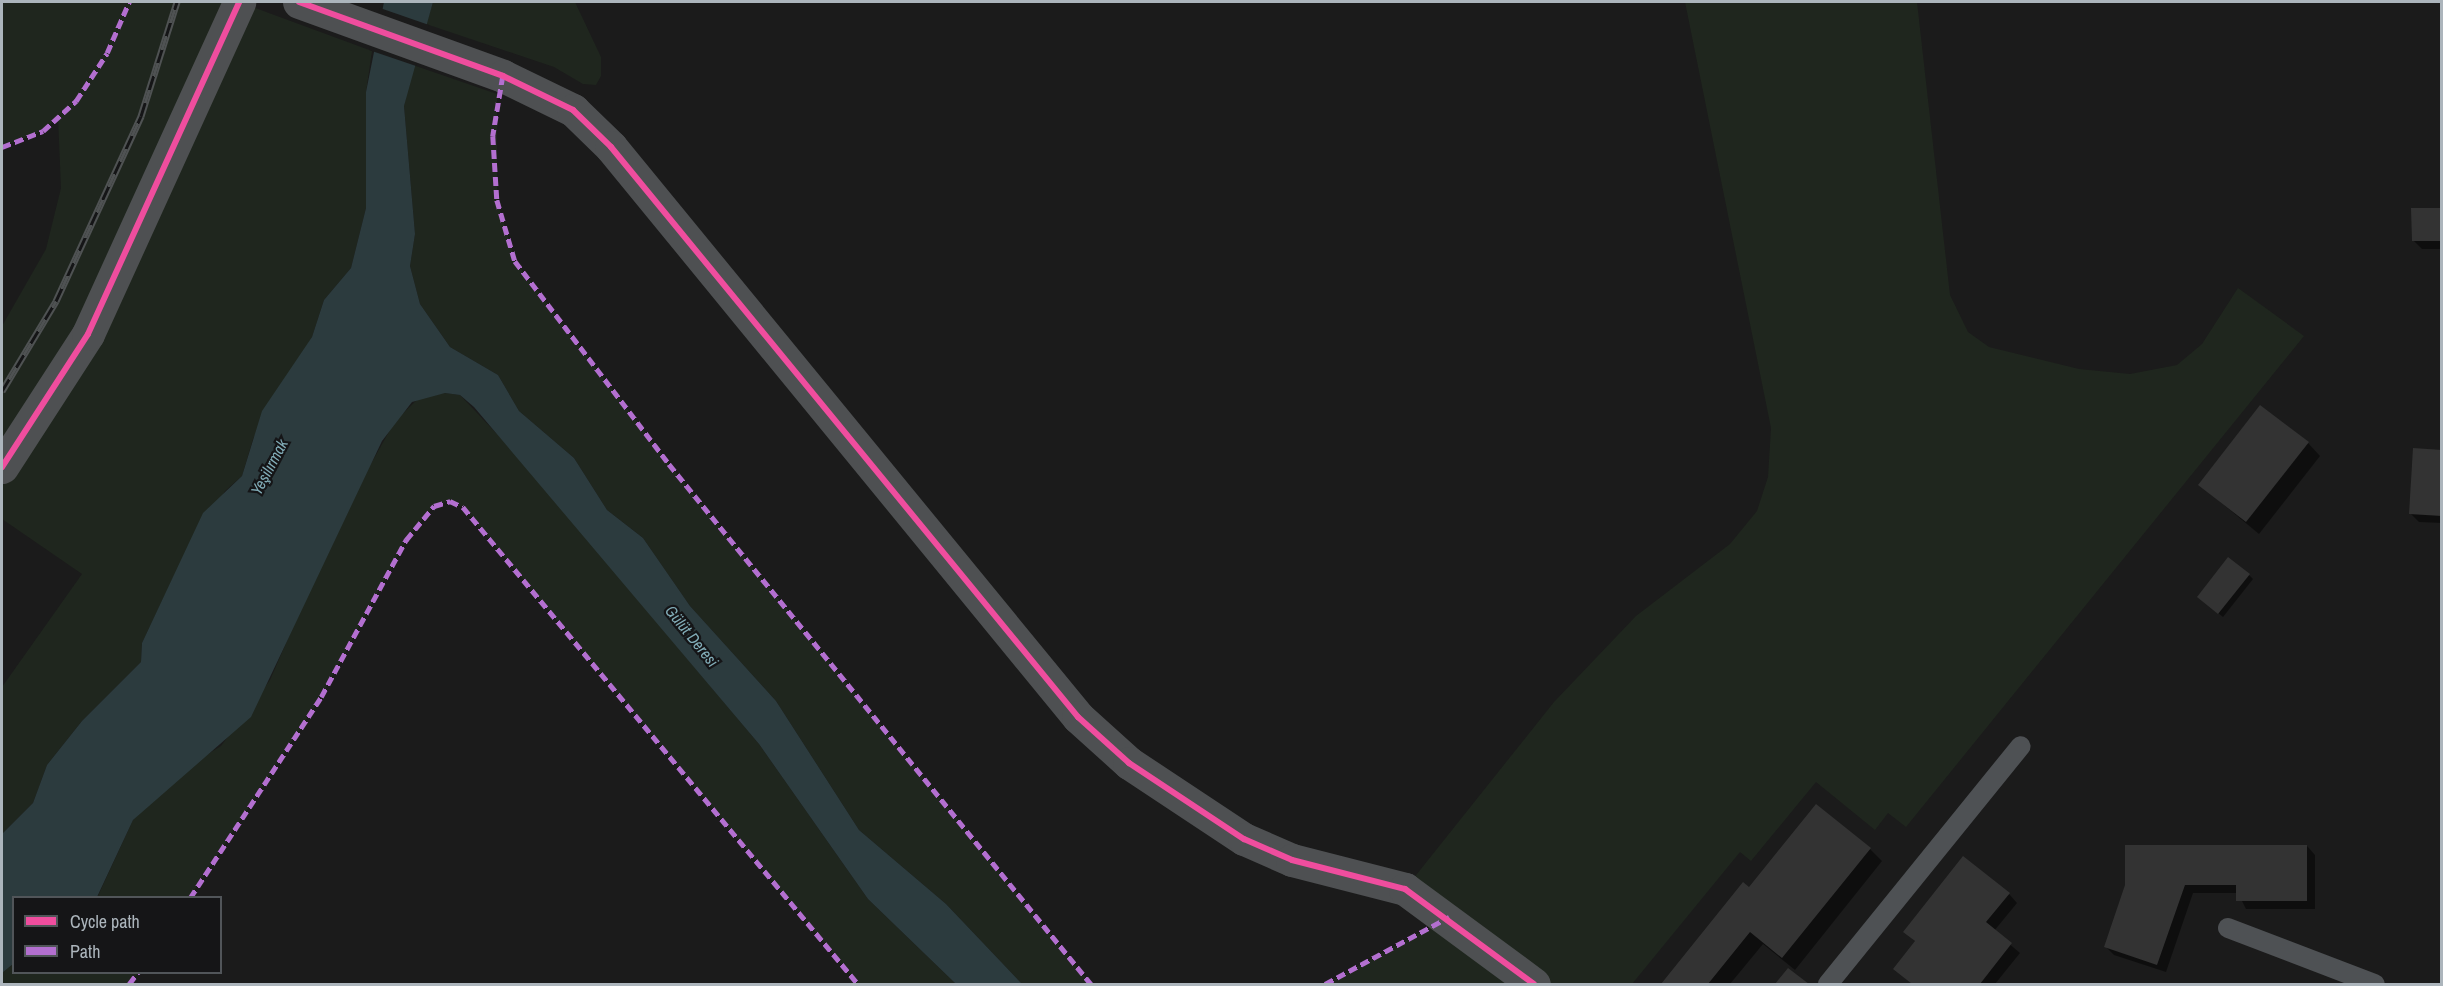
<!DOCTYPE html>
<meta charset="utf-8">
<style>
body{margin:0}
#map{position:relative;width:2443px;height:986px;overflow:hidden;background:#1b1b1b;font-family:"Archivo Narrow",sans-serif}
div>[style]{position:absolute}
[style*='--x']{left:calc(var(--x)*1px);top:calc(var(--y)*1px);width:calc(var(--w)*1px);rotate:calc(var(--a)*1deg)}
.green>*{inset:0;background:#1f261e}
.water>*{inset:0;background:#2c3b3e}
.pier>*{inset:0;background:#1b1b1b}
.shadow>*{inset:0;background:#0007}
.building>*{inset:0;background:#333}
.lane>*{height:20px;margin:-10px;padding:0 10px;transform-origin:10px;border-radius:10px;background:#4e5154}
.secondary>*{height:33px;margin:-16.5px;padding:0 16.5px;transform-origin:16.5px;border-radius:16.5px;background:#4e5052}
.rail>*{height:7px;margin-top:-3.5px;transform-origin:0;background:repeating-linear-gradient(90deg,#151517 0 14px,#4f5253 0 28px);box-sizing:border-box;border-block:2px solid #4f5253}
.quiet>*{height:4.5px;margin-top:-2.25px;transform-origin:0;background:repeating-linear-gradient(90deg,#b36fd0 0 9px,transparent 0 13.5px)}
.cycleway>*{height:6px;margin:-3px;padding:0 3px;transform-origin:3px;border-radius:3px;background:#ef4d9e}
span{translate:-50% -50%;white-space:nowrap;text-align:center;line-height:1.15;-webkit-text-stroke:4.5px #151517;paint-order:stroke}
.water-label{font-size:16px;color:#82adb8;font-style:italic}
.frame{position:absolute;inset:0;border:3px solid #acb5bc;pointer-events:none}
.legend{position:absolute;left:12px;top:896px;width:210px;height:78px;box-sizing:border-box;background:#151517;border:2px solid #515559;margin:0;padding:8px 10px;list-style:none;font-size:18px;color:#acb5bc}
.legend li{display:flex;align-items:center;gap:12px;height:30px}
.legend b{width:30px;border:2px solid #515559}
</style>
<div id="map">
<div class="green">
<i style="clip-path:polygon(2px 2px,239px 2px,372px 51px,366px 92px,366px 208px,351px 268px,324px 300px,312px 337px,253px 439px,242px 476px,225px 491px,174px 576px,142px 643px,141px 662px,82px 721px,47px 765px,33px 803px,2px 834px,2px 687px,82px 574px,2px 519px,2px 326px,46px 249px,61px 188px,58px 117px,43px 131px,2px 147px)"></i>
<i style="clip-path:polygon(433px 2px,575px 2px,601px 57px,601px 76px,596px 85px,583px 84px,554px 67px,426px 24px)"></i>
<i style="clip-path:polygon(1685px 2px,1917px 2px,1950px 295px,1968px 332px,1989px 347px,2079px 369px,2130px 374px,2177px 365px,2202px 344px,2238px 288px,2304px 336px,1906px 827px,1888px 813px,1875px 830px,1816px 782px,1751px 861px,1740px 852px,1632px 984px,1325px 984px,1449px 917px,1405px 889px,1554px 702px,1636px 616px,1730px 544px,1757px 511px,1768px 477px,1771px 428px)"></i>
<i style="clip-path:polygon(413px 65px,497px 94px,497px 200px,515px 261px,669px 464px,1091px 984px,1022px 984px,946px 904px,859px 830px,776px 701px,690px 606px,643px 538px,607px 510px,574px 458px,519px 411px,498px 375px,450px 347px,420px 304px,410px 266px,415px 234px,404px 106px)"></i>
<i style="clip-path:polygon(445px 393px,460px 395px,516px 454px,759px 744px,868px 899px,956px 984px,858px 984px,463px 507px,450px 501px,434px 506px,406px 540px,321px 697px,190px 897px,97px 898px,133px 820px,187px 767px,221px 746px,270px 680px,340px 519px,395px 421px,421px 396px)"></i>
<i style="clip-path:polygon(13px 964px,14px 972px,138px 973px,129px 984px,2px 984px,2px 973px)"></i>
</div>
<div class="water">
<i style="clip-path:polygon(384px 2px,433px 2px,404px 106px,415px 234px,410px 266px,420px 304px,450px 347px,498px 375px,519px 411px,574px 458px,607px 510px,643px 538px,690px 606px,776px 701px,859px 830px,946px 904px,1022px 984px,956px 984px,868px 899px,759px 744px,474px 407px,460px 395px,445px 393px,412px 402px,382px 441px,251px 717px,133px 820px,97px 897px,14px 898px,13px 964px,2px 973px,2px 834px,33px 803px,47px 765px,82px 721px,141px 662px,142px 643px,203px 513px,242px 476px,262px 411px,312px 337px,324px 300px,351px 268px,366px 208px,366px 92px)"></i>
</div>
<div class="pier">
<i style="clip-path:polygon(380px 8px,429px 25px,416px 66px,369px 50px)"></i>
</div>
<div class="shadow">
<i style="clip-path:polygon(2442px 209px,2442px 249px,2422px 249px,2413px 240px)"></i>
<i style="clip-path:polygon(2308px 443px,2320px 456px,2259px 534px,2200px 485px)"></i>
<i style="clip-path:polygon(2442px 451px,2442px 523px,2419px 522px,2410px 513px)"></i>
<i style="clip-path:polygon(2249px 575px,2253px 579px,2223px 617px,2203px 601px)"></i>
<i style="clip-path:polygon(2307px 846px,2315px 855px,2315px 909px,2246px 909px,2238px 893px,2193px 893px,2166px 972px,2114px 955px,2105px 946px,2126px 885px)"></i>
<i style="clip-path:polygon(1870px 849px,1882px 861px,1795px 970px,1763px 944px,1730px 984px,1663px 984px,1743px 884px,1749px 889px)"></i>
<i style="clip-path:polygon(2009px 894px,2017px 903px,1994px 931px,2020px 953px,1995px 984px,1912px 984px,1895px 969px,1916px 942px,1905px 932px)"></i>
</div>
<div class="building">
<i style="clip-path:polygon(2411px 208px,2442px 208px,2442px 241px,2412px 241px)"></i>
<i style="clip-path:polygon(2260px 405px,2309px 442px,2246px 522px,2198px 485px)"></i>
<i style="clip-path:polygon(2413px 448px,2442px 450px,2442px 516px,2409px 514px)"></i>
<i style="clip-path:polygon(2228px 557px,2250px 574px,2218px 614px,2197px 597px)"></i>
<i style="clip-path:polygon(1816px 804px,1871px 848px,1782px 958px,1750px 932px,1708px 984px,1661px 984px,1743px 882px,1749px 887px)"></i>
<i style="clip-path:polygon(2125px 845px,2307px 845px,2307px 901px,2236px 901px,2236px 885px,2185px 885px,2157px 965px,2104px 947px,2125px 885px)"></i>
<i style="clip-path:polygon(1963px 856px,2010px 893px,1986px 922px,2012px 943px,1980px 984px,1912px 984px,1893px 969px,1915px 941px,1903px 932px)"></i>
<i style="clip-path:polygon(1788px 968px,1809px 984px,1775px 984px)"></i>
</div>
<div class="lane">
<i style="--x:2228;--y:928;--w:157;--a:20.9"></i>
<i style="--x:1828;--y:984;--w:306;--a:-51"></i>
</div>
<div class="secondary">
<i style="--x:299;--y:2;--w:217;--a:19.9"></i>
<i style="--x:503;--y:76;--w:78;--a:25.9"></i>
<i style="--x:573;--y:110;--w:53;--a:44.2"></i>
<i style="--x:611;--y:147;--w:737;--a:50.67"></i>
<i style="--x:1078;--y:717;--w:69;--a:42"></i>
<i style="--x:1129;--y:763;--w:138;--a:33.5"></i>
<i style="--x:1244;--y:839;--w:52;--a:23.6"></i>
<i style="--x:1292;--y:860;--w:117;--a:14.4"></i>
<i style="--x:1405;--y:889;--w:160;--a:36.4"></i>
<i style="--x:2;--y:467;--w:158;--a:-57.1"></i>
<i style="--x:88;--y:334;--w:365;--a:-65.5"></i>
</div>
<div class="rail">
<i style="--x:2;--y:391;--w:105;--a:-59"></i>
<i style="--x:56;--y:301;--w:204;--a:-65.3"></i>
<i style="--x:141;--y:116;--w:120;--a:-72.5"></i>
</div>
<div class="quiet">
<i style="--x:503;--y:76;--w:61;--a:99.5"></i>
<i style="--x:493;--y:136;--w:64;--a:86.4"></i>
<i style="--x:497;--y:200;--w:64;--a:73.6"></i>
<i style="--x:515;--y:261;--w:255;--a:52.8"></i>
<i style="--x:669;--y:464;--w:670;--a:50.94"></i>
<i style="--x:2;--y:147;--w:44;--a:-21.3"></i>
<i style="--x:43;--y:131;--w:45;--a:-42.3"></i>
<i style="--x:76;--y:101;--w:57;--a:-57.1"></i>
<i style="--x:107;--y:53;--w:56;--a:-66.7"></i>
<i style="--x:190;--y:898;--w:240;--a:-56.9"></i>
<i style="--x:321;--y:697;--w:179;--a:-61.6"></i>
<i style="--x:406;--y:540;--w:44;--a:-50.5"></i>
<i style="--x:434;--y:506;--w:17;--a:-17"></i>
<i style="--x:450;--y:501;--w:14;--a:25"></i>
<i style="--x:463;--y:507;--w:619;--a:50.37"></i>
<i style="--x:129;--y:984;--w:15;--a:-53"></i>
<i style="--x:1325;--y:984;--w:141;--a:-28.4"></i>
</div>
<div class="cycleway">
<i style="--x:299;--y:2;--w:217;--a:19.9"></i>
<i style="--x:503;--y:76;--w:78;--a:25.9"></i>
<i style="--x:573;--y:110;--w:53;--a:44.2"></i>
<i style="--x:611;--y:147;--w:737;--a:50.67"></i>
<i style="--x:1078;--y:717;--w:69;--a:42"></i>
<i style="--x:1129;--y:763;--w:138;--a:33.5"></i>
<i style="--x:1244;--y:839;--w:52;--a:23.6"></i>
<i style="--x:1292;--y:860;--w:117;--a:14.4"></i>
<i style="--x:1405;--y:889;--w:160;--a:36.4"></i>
<i style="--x:2;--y:467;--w:158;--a:-57.1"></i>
<i style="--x:88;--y:334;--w:365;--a:-65.5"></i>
</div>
<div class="water-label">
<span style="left:269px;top:467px;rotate:-62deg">Yeşilırmak</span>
<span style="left:692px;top:636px;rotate:51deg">Gülüt Deresi</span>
</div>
<div class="frame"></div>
<ul class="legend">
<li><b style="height:8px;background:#ef4d9e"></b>Cycle path</li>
<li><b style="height:8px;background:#b36fd0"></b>Path</li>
</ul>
</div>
